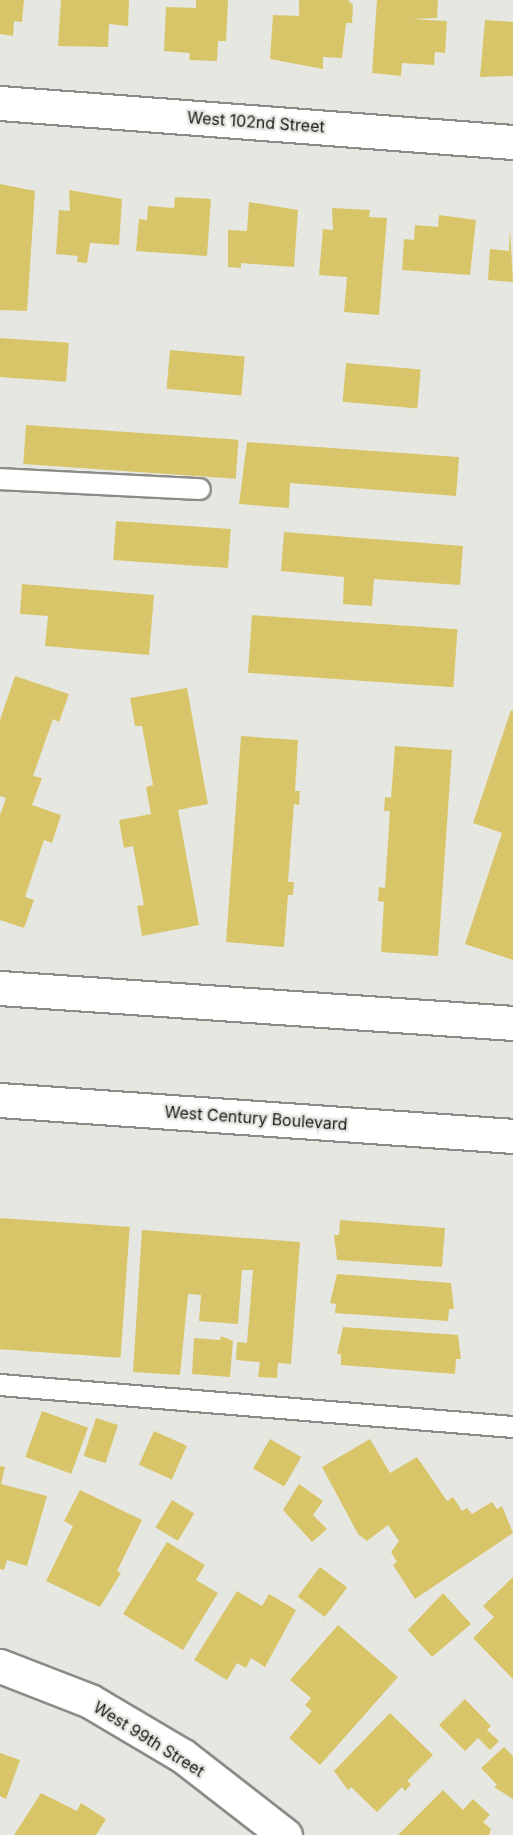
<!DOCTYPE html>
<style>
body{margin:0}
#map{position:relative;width:513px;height:1835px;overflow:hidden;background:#e6e7e1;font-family:Inter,sans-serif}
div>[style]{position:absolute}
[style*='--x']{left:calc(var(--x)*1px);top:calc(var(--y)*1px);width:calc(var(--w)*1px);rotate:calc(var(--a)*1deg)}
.building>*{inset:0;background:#d8c569;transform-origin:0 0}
.roads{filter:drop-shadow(2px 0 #8b8c87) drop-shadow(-2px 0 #8b8c87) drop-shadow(0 2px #8b8c87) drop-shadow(0 -2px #8b8c87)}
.lane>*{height:20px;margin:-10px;padding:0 10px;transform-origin:10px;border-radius:10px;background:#fff}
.street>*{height:33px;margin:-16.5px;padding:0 16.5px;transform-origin:16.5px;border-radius:16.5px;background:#fff}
.primary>*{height:33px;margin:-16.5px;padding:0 16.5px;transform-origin:16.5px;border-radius:16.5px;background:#fff}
span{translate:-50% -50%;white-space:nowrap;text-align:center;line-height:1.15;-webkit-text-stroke:4.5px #e6e7e1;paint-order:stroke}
.street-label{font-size:16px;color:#181917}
</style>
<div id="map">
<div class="building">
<div style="clip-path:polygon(0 0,24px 0,22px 22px,14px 21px,13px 36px,0 34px)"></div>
<div style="clip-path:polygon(61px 0,129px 0,128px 26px,109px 24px,108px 47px,58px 46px)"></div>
<div style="clip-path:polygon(196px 0,228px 0,226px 41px,218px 41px,217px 61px,189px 60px,190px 53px,164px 51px,166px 7px,196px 8px)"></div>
<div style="clip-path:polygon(299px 0,348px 0,353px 5px,352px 23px,346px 23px,342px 58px,323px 57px,323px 69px,270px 59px,273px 15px,299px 16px)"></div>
<div style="clip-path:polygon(377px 0,438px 0,437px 18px,412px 19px,447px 21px,445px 53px,435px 52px,434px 65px,402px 63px,401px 76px,372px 73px)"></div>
<div style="clip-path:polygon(485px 20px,513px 22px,513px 76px,480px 77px)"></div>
<div style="clip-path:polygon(0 184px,35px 191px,27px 311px,0 310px)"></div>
<div style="clip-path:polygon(69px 190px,122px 199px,119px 245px,90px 243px,87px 263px,77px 262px,78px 256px,56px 254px,59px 210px,70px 211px)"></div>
<div style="clip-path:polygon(175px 197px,211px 199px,207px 256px,136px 251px,139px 219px,147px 220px,148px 206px,174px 208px)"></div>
<div style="clip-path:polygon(249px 202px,298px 210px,294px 267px,241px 263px,241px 268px,228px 267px,228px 230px,247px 231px)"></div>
<div style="clip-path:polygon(332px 208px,370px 210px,369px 217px,387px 218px,379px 315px,344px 312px,347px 277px,319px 275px,323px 229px,333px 230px)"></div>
<div style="clip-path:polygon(439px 215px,476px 220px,470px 275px,402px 270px,404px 239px,414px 240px,415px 225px,438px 227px)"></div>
<div style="clip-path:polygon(510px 228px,513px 282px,488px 280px,490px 249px,509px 251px)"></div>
<div style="left:0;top:338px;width:69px;height:39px;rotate:4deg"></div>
<div style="left:170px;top:350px;width:75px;height:39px;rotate:5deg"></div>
<div style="left:346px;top:363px;width:75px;height:39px;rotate:5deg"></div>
<div style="left:26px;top:425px;width:213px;height:39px;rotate:4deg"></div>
<div style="clip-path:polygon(247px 442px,459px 457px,456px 496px,290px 483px,289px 508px,239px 504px)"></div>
<div style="left:116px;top:521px;width:115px;height:39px;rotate:4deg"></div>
<div style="clip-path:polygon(284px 532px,463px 546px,460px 585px,374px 579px,372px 606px,343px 604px,344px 577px,281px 571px)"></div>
<div style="clip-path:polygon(22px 584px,154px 595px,149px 655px,45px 646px,48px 616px,20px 614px)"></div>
<div style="left:252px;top:615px;width:206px;height:58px;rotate:4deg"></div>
<div style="clip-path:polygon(15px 676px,69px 694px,59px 722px,53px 719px,33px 776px,42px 778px,32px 805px,61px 815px,52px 843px,44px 840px,25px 897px,34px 900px,24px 928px,0 920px,0 815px,6px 798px,0 796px,0 720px)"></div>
<div style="clip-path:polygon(187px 688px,208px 804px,178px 810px,199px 925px,142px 936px,137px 906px,144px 905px,133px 846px,124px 848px,119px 820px,151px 814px,146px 787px,153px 785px,142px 726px,135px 726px,130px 698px)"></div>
<div style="clip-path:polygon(511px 710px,513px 711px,513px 960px,465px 944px,502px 833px,473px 823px)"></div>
<div style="clip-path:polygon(241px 736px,298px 740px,295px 791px,300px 791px,299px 805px,294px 804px,288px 882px,294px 882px,293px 895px,288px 895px,284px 947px,226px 942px)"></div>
<div style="clip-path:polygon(395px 746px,452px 750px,438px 956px,381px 952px,384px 902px,378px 901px,379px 887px,385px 888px,390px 811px,384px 811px,385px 797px,391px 798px)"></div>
<div style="left:0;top:1218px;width:130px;height:131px;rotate:4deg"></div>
<div style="clip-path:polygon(340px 1220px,445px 1228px,442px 1267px,337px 1260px,334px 1235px,339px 1235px)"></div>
<div style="clip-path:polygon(142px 1230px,300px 1242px,291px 1364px,278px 1363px,277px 1378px,258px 1377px,260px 1362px,236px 1360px,237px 1342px,247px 1343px,253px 1270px,242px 1270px,238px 1324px,199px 1321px,201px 1295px,188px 1294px,180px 1375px,133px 1372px)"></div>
<div style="clip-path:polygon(337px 1274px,451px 1283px,454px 1309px,449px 1309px,448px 1321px,335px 1313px,336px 1304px,330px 1303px)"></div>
<div style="clip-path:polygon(343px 1327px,458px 1335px,461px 1359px,456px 1359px,455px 1374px,341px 1365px,341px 1354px,337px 1354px)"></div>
<div style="clip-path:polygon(221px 1336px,233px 1341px,230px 1377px,192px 1374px,194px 1338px,220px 1340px)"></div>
<div style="left:42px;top:1411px;width:49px;height:49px;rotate:20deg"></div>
<div style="left:96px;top:1418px;width:23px;height:40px;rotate:18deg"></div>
<div style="left:154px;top:1431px;width:36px;height:37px;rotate:24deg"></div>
<div style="left:270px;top:1439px;width:36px;height:34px;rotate:30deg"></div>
<div style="clip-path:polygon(370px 1439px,390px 1473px,417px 1457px,447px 1501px,453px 1497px,462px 1511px,467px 1508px,472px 1514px,492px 1502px,497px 1509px,502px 1506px,513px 1533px,415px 1599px,393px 1565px,397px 1562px,391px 1552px,399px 1541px,388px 1525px,367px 1541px,358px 1534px,322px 1467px)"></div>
<div style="clip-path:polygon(0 1466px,5px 1467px,1px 1484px,47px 1496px,27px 1566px,7px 1560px,4px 1570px,0 1569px)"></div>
<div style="clip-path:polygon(299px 1484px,323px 1501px,313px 1515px,327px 1529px,312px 1542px,283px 1510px)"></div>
<div style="clip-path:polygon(80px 1490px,142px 1520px,117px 1571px,121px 1573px,100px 1607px,46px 1581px,73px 1526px,64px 1521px)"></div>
<div style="left:172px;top:1500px;width:26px;height:32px;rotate:31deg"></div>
<div style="clip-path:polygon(167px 1542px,205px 1565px,196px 1580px,218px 1593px,183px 1650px,123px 1614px)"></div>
<div style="left:320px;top:1567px;width:34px;height:37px;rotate:37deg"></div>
<div style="clip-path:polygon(513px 1577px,513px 1679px,473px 1638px,494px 1617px,483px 1606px)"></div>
<div style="clip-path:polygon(237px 1591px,262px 1606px,269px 1594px,296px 1610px,265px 1667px,251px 1658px,246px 1668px,237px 1663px,227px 1680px,194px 1660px)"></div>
<div style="clip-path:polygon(443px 1593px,471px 1624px,432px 1657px,408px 1630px)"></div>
<div style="clip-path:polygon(338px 1625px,398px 1677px,320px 1765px,289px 1738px,312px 1711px,305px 1705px,311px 1698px,290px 1680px)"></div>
<div style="clip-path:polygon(465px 1699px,491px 1726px,487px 1730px,499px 1741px,490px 1750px,478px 1738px,465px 1751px,439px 1725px)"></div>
<div style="clip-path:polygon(390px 1713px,433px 1755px,407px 1781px,411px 1784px,405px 1791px,402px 1787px,377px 1812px,351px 1787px,348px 1790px,334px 1771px)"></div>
<div style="clip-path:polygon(504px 1747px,513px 1756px,513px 1799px,494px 1787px,497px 1785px,481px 1768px)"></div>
<div style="clip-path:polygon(0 1753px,20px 1760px,6px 1799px,0 1796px)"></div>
<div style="clip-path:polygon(443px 1790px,463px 1810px,473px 1799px,490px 1815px,483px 1822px,491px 1829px,489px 1835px,398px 1835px)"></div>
<div style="clip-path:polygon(41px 1793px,77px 1811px,81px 1803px,106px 1819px,96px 1835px,14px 1835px)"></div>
</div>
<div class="roads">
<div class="lane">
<div style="--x:0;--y:479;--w:200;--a:2.9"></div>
<div style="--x:0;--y:1385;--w:515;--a:4.68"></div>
</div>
<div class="street">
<div style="--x:0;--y:103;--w:514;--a:4.35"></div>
<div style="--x:0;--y:988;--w:514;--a:3.9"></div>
<div style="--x:0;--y:1666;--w:97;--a:21.3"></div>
<div style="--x:90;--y:1701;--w:108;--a:30.6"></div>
<div style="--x:183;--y:1756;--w:129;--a:37.8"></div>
</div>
<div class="primary">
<div style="--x:0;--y:1100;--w:514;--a:4.01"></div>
</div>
</div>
<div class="street-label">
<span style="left:256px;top:122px;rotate:4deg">West 102nd Street</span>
<span style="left:256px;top:1118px;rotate:4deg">West Century Boulevard</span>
<span style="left:149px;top:1739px;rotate:32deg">West 99th Street</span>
</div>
</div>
